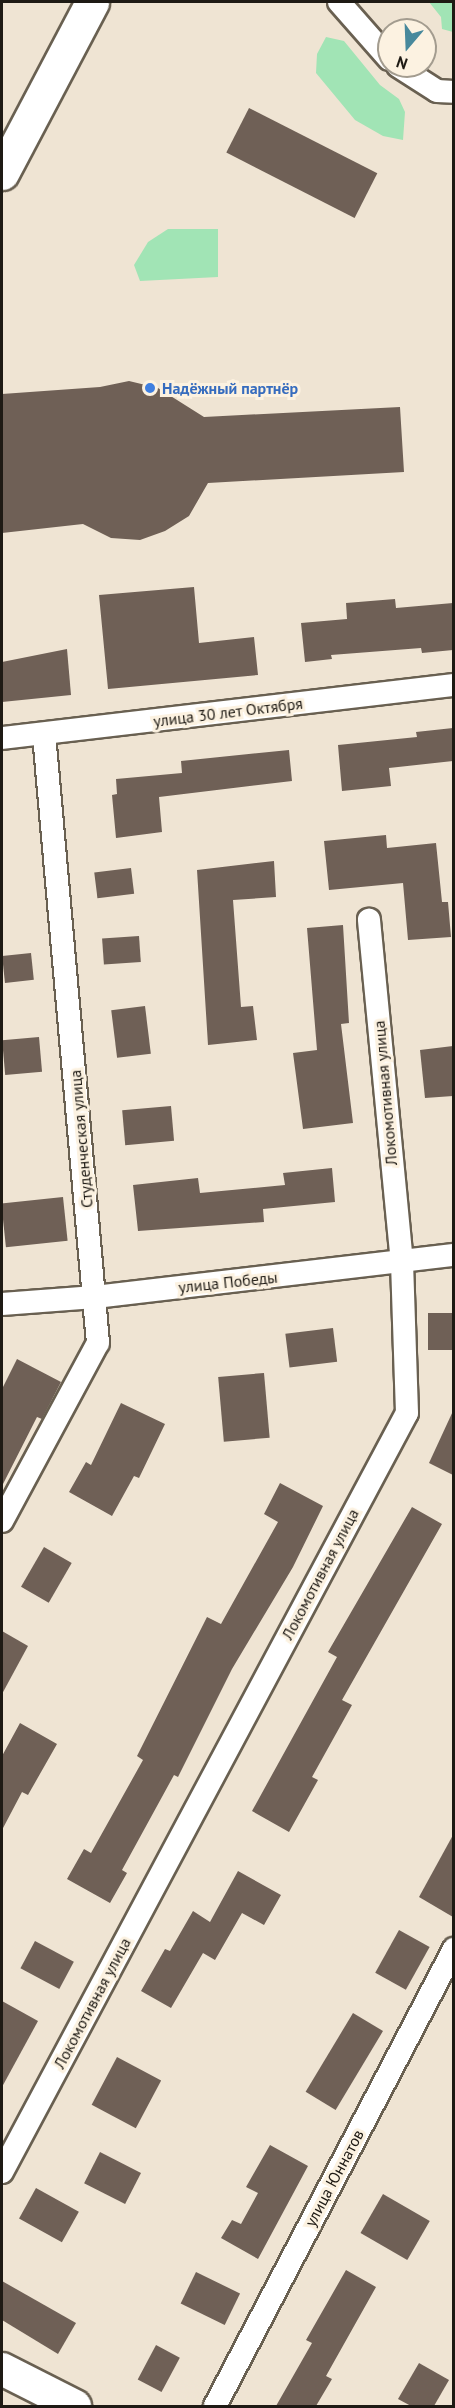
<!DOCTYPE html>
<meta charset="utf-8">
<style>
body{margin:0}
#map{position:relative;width:455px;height:2408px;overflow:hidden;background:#efe4d3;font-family:"PT Sans",sans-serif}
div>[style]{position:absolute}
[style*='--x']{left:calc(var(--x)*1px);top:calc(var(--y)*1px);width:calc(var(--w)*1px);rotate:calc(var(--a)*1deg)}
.green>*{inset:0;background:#a1e4b5}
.building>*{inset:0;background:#6f6056;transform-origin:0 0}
.roads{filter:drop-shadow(2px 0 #696051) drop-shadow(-2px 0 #696051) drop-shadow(0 2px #696051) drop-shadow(0 -2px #696051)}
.street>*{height:22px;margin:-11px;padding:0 11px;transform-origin:11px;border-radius:11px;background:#fff}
.secondary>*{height:32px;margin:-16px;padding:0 16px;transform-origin:16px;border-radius:16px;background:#fff}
.primary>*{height:33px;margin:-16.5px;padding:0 16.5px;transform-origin:16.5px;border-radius:16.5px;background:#fff}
.dots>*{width:16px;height:16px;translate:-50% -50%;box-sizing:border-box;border:3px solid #fcf2e1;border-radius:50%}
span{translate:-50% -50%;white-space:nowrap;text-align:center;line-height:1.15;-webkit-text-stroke:6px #fcf2e1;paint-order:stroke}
.shop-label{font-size:16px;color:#366cbe;font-weight:700}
.left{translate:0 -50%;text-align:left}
.street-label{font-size:16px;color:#1e1a14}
.frame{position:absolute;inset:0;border:3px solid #1e1a14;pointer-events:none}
.north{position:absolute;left:377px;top:18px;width:60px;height:60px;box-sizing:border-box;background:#fcf2e1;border:2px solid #a39c8f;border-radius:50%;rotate:199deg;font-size:16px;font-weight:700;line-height:24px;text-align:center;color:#1e1a14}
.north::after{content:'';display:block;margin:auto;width:21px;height:27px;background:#48899c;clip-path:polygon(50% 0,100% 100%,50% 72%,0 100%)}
</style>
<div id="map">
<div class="green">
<div style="clip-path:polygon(429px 2px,453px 2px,453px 32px,442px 29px,441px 17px)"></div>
<div style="clip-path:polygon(326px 37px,344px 41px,380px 85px,399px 99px,405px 112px,403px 140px,383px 136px,355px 120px,316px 73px,317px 54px)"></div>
<div style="clip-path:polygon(168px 229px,218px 229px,218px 277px,140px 281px,134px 265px,148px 242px)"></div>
</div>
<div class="building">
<div style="left:249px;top:108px;width:144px;height:50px;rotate:27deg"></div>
<div style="clip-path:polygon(129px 381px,158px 388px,204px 417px,400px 407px,404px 472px,208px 483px,189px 516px,165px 531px,140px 540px,111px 538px,83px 524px,2px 533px,2px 394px,100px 387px)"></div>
<div style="clip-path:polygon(194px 587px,199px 643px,254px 637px,258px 675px,108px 689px,99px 595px)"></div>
<div style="clip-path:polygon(395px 599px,396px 608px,453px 603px,453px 650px,422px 653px,421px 648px,331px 655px,332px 659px,305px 662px,301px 623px,347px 619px,346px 603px)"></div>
<div style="clip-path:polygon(67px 649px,71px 695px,2px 702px,2px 662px)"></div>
<div style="clip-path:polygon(453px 728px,453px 761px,389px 768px,391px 786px,342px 791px,338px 745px,417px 737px,416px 732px)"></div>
<div style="clip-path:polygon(289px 750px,292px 781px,159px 797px,162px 832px,116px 838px,112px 795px,117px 794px,116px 779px,182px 773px,181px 761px)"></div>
<div style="clip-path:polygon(386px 835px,387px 848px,436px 843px,442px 902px,448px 902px,451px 937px,408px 940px,403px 883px,329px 890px,324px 841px)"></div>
<div style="clip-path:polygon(274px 861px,276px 897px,233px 900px,241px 1007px,253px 1006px,257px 1040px,208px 1045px,197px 870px)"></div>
<div style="left:131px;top:868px;width:26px;height:37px;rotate:83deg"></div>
<div style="clip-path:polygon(343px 925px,349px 1023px,341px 1024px,353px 1123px,303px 1129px,293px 1053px,317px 1050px,307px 928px)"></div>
<div style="left:139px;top:936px;width:26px;height:37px;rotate:86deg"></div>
<div style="left:31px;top:953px;width:27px;height:29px;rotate:84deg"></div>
<div style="left:145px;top:1006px;width:48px;height:34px;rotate:83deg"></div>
<div style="left:39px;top:1037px;width:35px;height:37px;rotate:85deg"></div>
<div style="clip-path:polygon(453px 1046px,453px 1096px,425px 1098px,420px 1050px)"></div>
<div style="left:171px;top:1106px;width:35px;height:49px;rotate:85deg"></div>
<div style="clip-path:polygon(332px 1168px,335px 1202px,263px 1209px,264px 1222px,138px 1231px,133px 1185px,198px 1178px,200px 1193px,285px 1185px,283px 1173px)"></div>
<div style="left:63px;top:1197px;width:44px;height:62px;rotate:84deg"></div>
<div style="left:453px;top:1313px;width:37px;height:25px;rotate:90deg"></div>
<div style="left:333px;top:1328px;width:34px;height:48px;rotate:83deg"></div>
<div style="clip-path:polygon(17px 1359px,61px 1382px,42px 1419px,37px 1417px,2px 1486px,2px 1389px)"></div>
<div style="left:264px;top:1373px;width:65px;height:46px;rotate:85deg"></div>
<div style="clip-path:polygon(121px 1403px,165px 1424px,139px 1478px,134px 1476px,112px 1516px,69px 1492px,86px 1462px,91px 1465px)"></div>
<div style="clip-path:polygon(453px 1411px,453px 1475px,429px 1463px)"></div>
<div style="clip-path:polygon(280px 1483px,323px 1506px,293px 1567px,232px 1669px,178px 1777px,174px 1775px,122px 1870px,127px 1873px,110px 1903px,67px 1879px,84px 1849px,91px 1853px,143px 1760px,137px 1756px,207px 1617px,221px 1624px,278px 1522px,264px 1514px)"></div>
<div style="clip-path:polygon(412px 1507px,442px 1524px,342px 1700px,352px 1705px,312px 1777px,318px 1780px,289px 1832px,252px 1811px,337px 1657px,328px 1652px)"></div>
<div style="left:44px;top:1547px;width:32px;height:46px;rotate:30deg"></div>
<div style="clip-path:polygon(2px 1631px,28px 1646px,2px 1694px)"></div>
<div style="clip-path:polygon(20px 1723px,57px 1744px,28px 1795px,22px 1792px,2px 1830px,2px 1756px)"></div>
<div style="clip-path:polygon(453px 1835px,453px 1917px,419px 1897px)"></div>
<div style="clip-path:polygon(238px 1871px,281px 1895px,264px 1925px,242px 1913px,215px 1960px,203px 1953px,171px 2008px,141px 1991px,165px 1949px,170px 1951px,193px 1911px,210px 1922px)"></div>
<div style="left:399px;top:1930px;width:35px;height:49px;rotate:29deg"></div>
<div style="left:35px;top:1941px;width:44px;height:31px;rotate:28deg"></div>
<div style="clip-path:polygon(2px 2001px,38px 2021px,2px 2087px)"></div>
<div style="left:353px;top:2013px;width:35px;height:92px;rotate:31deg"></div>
<div style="left:117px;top:2057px;width:50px;height:54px;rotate:28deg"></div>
<div style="clip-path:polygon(270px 2145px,308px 2166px,258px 2259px,221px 2238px,232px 2220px,241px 2224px,258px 2193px,246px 2187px)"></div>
<div style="left:100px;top:2152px;width:46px;height:35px;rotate:27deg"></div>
<div style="left:36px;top:2188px;width:49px;height:35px;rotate:29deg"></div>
<div style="left:383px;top:2194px;width:54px;height:45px;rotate:30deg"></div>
<div style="clip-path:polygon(346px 2270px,376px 2287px,326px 2376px,332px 2379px,316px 2406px,276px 2406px,312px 2343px,306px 2340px)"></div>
<div style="left:196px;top:2272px;width:49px;height:35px;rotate:26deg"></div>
<div style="clip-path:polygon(2px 2281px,76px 2323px,58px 2354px,2px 2320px)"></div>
<div style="left:156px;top:2345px;width:27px;height:39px;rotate:28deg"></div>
<div style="clip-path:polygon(419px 2363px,449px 2380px,434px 2406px,411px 2406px,398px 2399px)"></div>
</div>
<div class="roads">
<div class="street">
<div style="--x:339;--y:2;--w:76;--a:48.7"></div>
<div style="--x:398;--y:66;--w:46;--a:32.7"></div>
<div style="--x:437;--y:91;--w:17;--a:3"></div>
<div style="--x:2;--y:738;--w:455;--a:-6.7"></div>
<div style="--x:2;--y:1304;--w:93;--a:-4.3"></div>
<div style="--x:95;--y:1297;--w:361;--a:-6.7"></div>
<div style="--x:2;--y:1521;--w:202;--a:-61.7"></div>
<div style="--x:98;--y:1343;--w:611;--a:-95.07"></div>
<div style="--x:2;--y:2172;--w:860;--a:-61.92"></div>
<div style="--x:407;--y:1413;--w:150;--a:-91.9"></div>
<div style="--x:402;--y:1263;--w:345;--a:-95.5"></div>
<div style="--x:215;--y:2406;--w:516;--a:-62.39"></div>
</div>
<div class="secondary">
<div style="--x:2;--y:2369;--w:82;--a:26.9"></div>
</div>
<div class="primary">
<div style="--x:2;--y:173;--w:193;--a:-62.2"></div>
</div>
</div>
<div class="dots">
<div style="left:150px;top:388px;background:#3f7fe0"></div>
</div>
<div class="shop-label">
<span class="left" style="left:162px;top:388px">Надёжный партнёр</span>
</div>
<div class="street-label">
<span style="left:228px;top:712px;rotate:-7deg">улица 30 лет Октября</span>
<span style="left:385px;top:1093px;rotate:-95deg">Локомотивная улица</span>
<span style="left:81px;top:1139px;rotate:-95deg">Студенческая улица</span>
<span style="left:228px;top:1282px;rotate:-6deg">улица Победы</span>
<span style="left:320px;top:1574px;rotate:-62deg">Локомотивная улица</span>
<span style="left:92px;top:2003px;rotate:-62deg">Локомотивная улица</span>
<span style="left:334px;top:2178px;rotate:-62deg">улица Юннатов</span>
</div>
<div class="frame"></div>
<div class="north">N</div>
</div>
